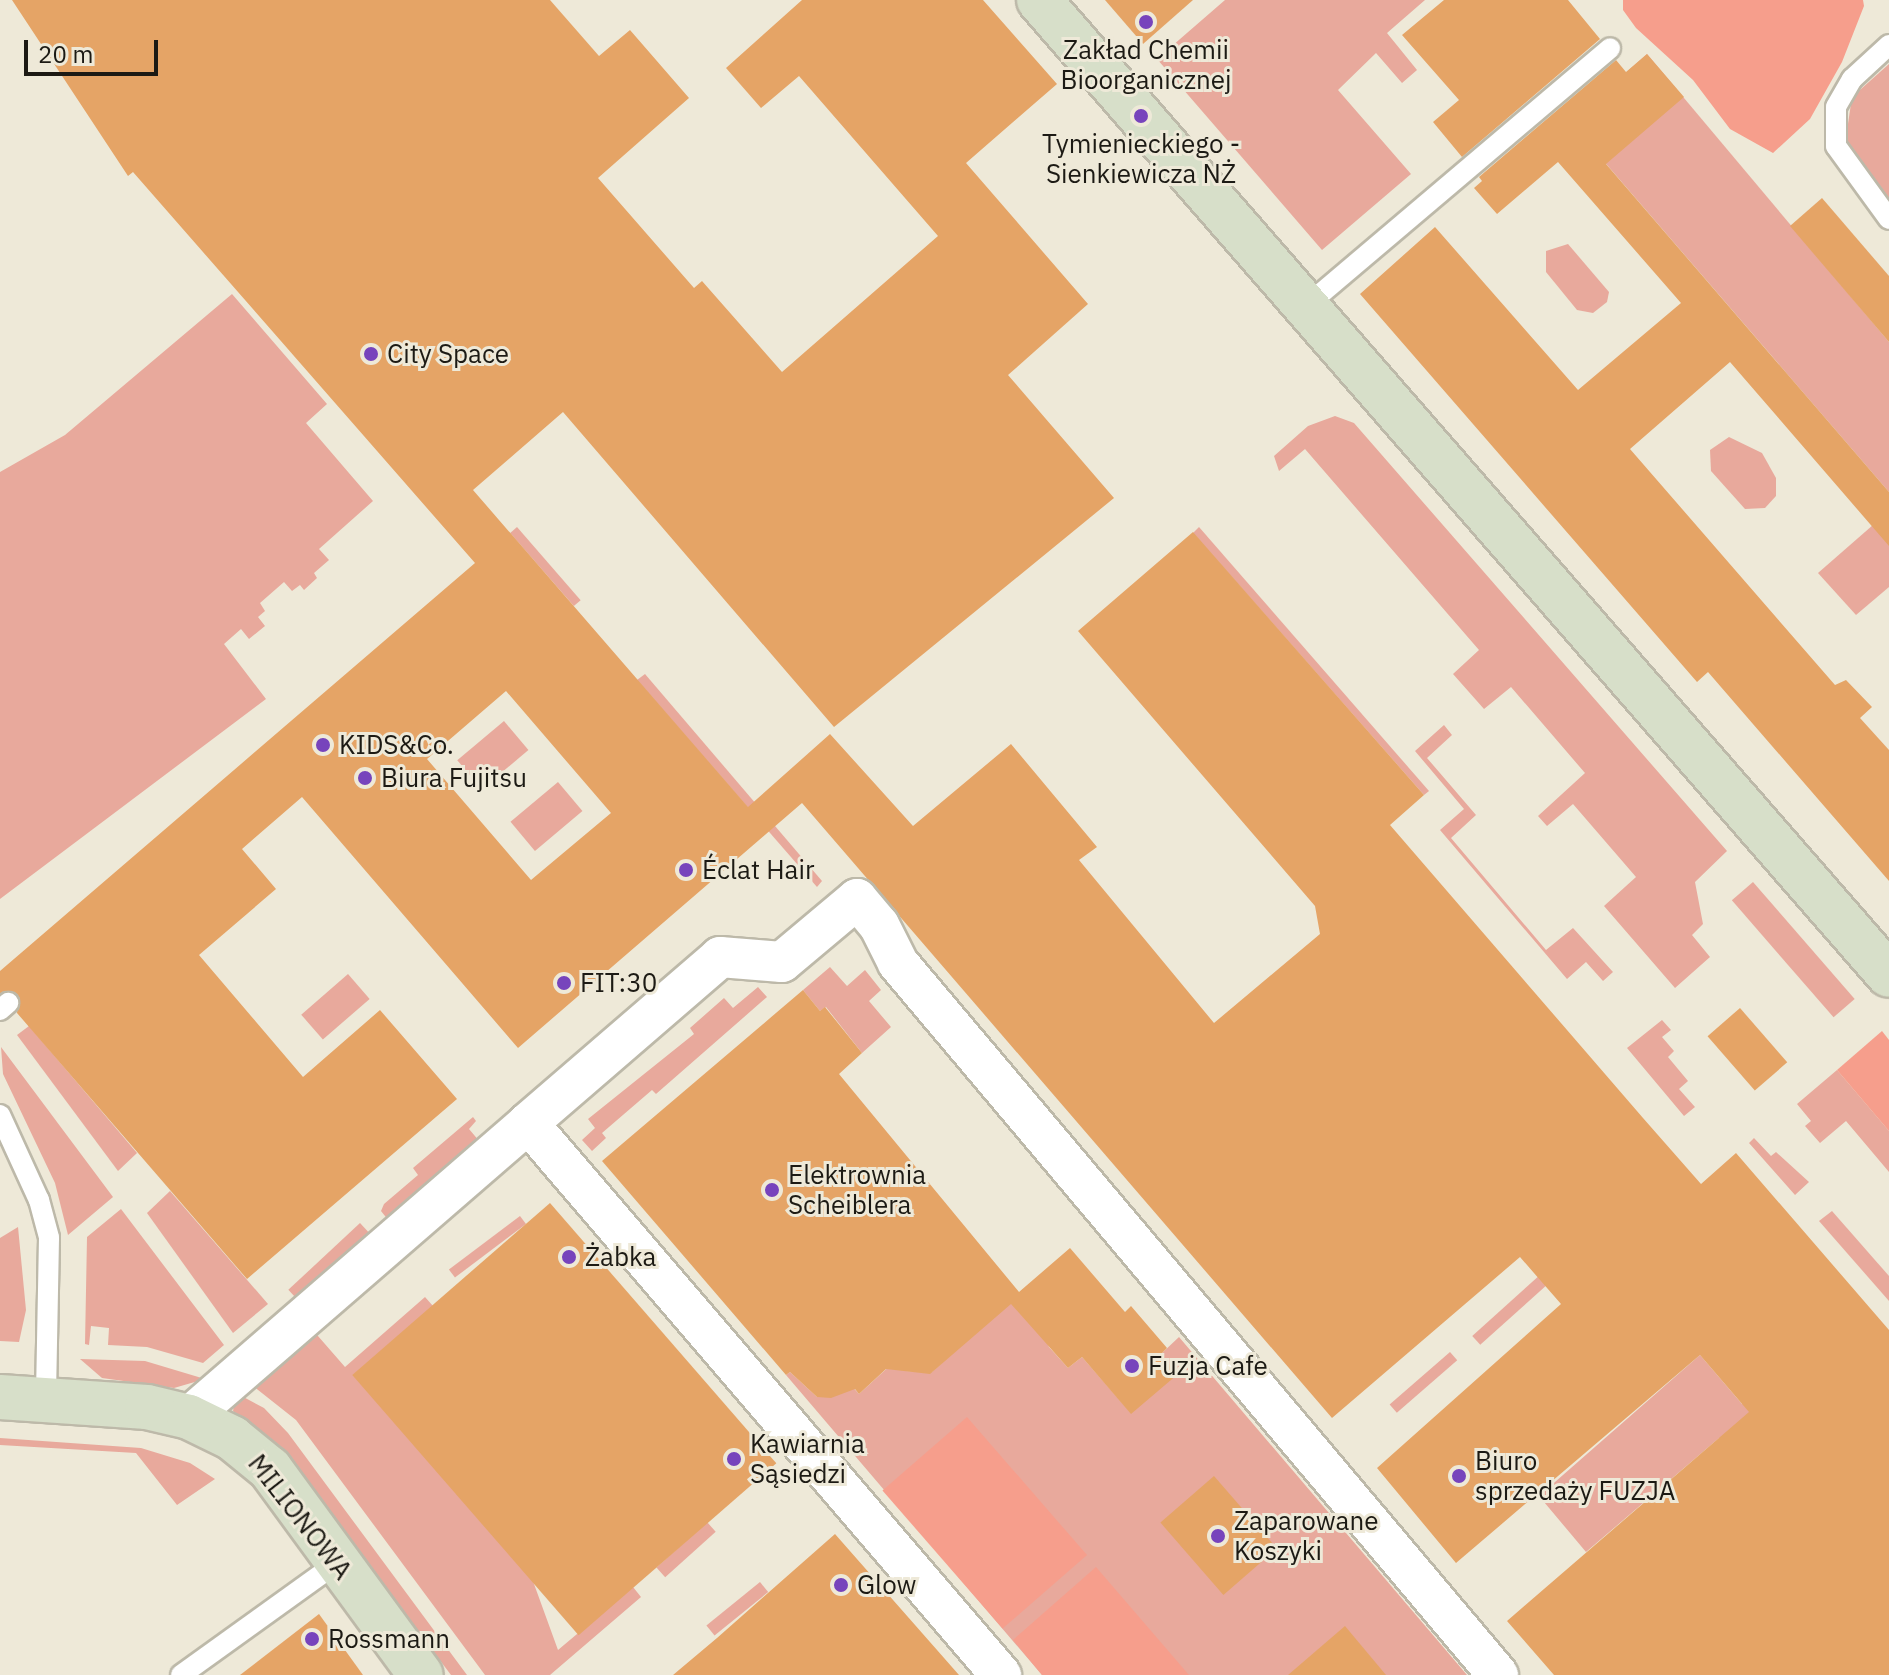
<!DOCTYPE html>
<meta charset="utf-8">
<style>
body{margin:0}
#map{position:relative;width:1889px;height:1675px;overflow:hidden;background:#eee9d8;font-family:"IBM Plex Sans",sans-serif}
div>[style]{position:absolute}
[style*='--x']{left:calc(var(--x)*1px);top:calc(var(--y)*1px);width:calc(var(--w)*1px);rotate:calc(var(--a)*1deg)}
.green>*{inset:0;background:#e8a99c;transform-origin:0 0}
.forest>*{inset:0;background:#f69e8c;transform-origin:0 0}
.building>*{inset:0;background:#e5a466;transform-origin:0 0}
.roads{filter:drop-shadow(2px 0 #bdb9a9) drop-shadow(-2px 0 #bdb9a9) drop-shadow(0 2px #bdb9a9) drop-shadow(0 -2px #bdb9a9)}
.lane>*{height:20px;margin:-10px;padding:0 10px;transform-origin:10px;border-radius:10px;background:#fff}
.street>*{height:40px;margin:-20px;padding:0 20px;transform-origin:20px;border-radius:20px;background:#fff}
.secondary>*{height:44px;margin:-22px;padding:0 22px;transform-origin:22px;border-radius:22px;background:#d7dfc9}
.dots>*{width:22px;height:22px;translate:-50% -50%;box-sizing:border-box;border:4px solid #eee9d8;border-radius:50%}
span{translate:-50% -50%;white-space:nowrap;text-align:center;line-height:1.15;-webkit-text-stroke:6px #eee9d8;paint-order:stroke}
.poi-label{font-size:26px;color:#1c1a14}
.left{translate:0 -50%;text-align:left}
.street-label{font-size:26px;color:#1c1a14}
.scale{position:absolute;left:24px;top:40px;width:134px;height:36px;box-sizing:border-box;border:4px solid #1c1a14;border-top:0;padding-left:10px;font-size:24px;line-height:28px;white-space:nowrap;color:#1c1a14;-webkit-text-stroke:6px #eee9d8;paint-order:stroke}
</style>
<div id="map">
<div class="green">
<div style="clip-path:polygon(1225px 0,1425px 0,1387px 33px,1417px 70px,1402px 83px,1376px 53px,1338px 90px,1411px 174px,1322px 250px,1157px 59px)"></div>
<div style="clip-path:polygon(1647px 54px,1889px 342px,1889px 492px,1570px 122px)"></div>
<div style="clip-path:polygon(1889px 64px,1889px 199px,1845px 144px,1852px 97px)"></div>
<div style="clip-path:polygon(1568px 244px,1609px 292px,1607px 302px,1593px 313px,1577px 310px,1546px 272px,1546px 251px)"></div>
<div style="clip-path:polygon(232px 294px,327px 404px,306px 423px,373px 501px,319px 549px,329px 560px,314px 573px,317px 578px,304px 590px,300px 585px,292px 591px,284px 582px,260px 603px,265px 611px,258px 617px,265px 626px,249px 639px,241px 629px,224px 644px,266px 699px,0 899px,0 472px,65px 435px)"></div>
<div style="clip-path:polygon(1335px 416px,1354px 423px,1727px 851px,1695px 882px,1703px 924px,1692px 935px,1710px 957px,1675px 988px,1604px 906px,1636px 877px,1573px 804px,1547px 826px,1538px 816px,1585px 773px,1511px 687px,1484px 709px,1453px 674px,1479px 650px,1305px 449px,1279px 471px,1274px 456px,1308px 426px)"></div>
<div style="clip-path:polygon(1729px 437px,1762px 453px,1776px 478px,1776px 496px,1765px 508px,1745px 509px,1711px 471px,1710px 450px)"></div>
<div style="clip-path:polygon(1889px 511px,1889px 587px,1856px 615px,1818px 573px)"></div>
<div style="left:517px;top:527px;width:97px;height:9px;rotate:49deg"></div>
<div style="clip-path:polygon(1199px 527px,1429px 791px,1424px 795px,1193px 533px)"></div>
<div style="clip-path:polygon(645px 674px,822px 881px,817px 887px,637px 680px)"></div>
<div style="left:504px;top:721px;width:38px;height:61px;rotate:50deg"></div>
<div style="clip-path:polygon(1444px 725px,1452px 735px,1427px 758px,1476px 815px,1451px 838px,1546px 950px,1573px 928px,1613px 972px,1603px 981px,1586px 962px,1567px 979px,1440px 830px,1464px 809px,1415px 751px)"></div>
<div style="left:558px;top:782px;width:38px;height:62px;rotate:50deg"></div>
<div style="left:1753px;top:882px;width:155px;height:28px;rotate:49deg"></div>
<div style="clip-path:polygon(830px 967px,847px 986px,865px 970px,881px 990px,869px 1001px,891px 1027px,862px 1053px,826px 1007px,820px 1011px,803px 990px)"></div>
<div style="left:348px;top:974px;width:33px;height:62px;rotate:49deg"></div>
<div style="clip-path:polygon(758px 987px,767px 997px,656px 1094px,652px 1090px,602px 1133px,606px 1138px,592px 1151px,582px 1140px,595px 1128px,588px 1119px,694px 1034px,690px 1028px,724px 998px,733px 1008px)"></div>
<div style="clip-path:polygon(1662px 1020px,1671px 1030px,1662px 1037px,1674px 1051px,1668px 1057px,1688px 1081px,1679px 1089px,1695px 1107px,1684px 1116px,1627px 1048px)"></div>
<div style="clip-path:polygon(29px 1026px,137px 1153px,118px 1171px,17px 1035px)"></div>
<div style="clip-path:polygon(1px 1047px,113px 1197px,68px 1235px,55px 1183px,3px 1074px)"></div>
<div style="clip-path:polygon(1837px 1070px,1889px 1131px,1889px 1172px,1846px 1121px,1820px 1143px,1805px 1126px,1811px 1121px,1797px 1104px)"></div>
<div style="clip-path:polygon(473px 1117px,476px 1121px,469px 1129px,480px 1142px,389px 1221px,381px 1211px,384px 1204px,418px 1175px,413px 1168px)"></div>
<div style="clip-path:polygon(1754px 1138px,1771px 1156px,1776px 1152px,1809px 1182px,1795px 1195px,1749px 1143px)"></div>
<div style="clip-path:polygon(170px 1191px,268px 1304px,233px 1333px,147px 1213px)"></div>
<div style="clip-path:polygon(121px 1209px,224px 1345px,203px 1363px,147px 1347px,108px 1345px,109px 1328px,91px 1326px,89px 1345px,85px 1344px,87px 1237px)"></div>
<div style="clip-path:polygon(1832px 1211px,1889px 1276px,1889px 1301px,1819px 1221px)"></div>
<div style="left:520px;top:1216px;width:10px;height:89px;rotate:53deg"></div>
<div style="left:360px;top:1223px;width:18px;height:98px;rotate:47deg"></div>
<div style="clip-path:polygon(18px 1227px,26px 1310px,19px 1342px,0 1341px,0 1238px)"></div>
<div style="left:1551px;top:1265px;width:12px;height:106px;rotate:48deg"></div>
<div style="clip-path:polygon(1023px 1289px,1049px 1347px,1068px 1368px,1082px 1357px,1131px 1413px,1161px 1354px,1179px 1337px,1467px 1675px,1042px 1675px,786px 1375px,790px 1372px,817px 1397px,851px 1385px,859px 1394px,894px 1362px,905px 1371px,932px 1372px)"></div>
<div style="clip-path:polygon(425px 1297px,433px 1306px,558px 1650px,633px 1587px,641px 1597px,550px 1675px,485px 1675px,296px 1420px,248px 1382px,311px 1328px,345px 1367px)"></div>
<div style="left:1450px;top:1352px;width:11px;height:80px;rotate:49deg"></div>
<div style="clip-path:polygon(1700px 1355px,1742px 1404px,1750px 1399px,1889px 1636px,1719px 1438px,1586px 1552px,1539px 1496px)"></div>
<div style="clip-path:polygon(80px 1359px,145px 1361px,205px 1379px,174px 1388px,102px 1378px)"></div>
<div style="clip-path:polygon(236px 1393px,264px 1408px,288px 1433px,467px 1675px,451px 1675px,280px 1448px,233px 1411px)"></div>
<div style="clip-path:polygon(0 1438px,141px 1448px,190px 1463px,215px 1479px,177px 1505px,136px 1453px,0 1445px)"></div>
<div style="left:707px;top:1522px;width:13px;height:68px;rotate:48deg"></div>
<div style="left:760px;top:1582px;width:13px;height:69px;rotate:51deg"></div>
</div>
<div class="forest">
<div style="clip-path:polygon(1623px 0,1863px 0,1864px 6px,1842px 62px,1810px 119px,1773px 153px,1730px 129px,1693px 80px,1636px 28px,1623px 10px)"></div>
<div style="clip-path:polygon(1882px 1031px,1889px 1040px,1889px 1131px,1837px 1070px)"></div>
<div style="left:967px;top:1417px;width:183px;height:112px;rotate:49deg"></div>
<div style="clip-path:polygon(1096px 1567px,1189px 1675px,1042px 1675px,1013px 1640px)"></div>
</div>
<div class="building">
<div style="clip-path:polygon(evenodd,12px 0,550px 0,599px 56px,630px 30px,689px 98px,598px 178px,694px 288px,702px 281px,782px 372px,938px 236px,799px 76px,761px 108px,726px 68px,802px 0,983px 0,1057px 84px,966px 163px,1088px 304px,1008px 375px,1114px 498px,834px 727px,563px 412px,473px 490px,748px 807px,830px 734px,913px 826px,1011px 744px,1097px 847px,1079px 860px,1214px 1023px,1320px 934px,1315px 906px,1078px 631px,1193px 532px,1424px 795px,1390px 825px,1643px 1118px,1701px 1184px,1736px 1153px,1889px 1330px,1889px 1675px,1554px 1675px,1507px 1621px,1749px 1412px,1700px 1355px,1456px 1563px,1377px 1468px,1561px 1304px,1520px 1257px,1332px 1418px,802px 803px,518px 1048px,302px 797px,242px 849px,276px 889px,199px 955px,303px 1077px,380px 1010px,457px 1099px,247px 1279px,17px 1013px,18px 995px,0 993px,0 971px,475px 563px,133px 172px,128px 176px,12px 0,506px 691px,611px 813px,531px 880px,427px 759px,506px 691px)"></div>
<div style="clip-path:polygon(1105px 0,1193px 0,1143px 44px)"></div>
<div style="clip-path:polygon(1444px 0,1568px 0,1600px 39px,1462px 157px,1433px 122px,1459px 100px,1402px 35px)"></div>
<div style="clip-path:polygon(1647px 54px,1684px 97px,1606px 164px,1889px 492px,1889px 546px,1730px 362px,1630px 449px,1835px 685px,1846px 680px,1872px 707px,1860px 718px,1889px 750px,1889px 881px,1708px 672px,1697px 682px,1360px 294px,1435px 227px,1578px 390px,1681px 303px,1558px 162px,1497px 214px,1474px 188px,1482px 181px,1479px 177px,1616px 60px,1626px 72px)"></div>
<div style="clip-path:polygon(1822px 198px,1889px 276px,1889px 342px,1790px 226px)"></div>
<div style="clip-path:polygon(803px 990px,820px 1011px,825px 1007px,862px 1053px,839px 1074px,1019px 1292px,1070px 1248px,1125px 1312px,1131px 1306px,1167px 1348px,1161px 1354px,1178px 1374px,1131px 1414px,1082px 1357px,1068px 1368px,1011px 1304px,930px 1374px,886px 1369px,859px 1394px,855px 1389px,831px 1398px,817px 1397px,790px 1372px,786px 1375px,602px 1161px)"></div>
<div style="left:1740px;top:1008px;width:72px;height:43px;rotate:49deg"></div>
<div style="left:550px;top:1203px;width:345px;height:262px;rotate:49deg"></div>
<div style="left:1214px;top:1476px;width:96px;height:71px;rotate:49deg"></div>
<div style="clip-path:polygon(835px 1534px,959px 1675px,673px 1675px,717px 1638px)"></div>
<div style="clip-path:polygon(319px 1614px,363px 1675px,240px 1675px)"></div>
<div style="clip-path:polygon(1345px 1626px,1386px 1675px,1288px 1675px)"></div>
</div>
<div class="roads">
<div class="lane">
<div style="--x:1889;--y:45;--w:50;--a:137.4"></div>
<div style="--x:1852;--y:79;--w:32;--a:120"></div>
<div style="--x:1836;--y:107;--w:39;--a:90"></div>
<div style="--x:1836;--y:146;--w:90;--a:54"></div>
<div style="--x:1305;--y:307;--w:400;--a:-40.3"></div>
<div style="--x:0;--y:1010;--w:11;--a:-41"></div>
<div style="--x:0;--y:1115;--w:94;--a:65.4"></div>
<div style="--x:39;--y:1200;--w:39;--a:75"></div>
<div style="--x:49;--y:1238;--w:162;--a:91.1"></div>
<div style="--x:181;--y:1675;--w:192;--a:-35.7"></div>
</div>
<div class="street">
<div style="--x:528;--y:1123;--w:254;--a:-40.8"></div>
<div style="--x:720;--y:957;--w:62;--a:4.6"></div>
<div style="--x:782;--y:962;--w:98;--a:-40"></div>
<div style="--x:857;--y:899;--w:34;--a:50"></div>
<div style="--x:879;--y:925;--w:42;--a:63.4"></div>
<div style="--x:898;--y:963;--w:931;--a:49.88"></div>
<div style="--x:189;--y:1417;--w:449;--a:-40.9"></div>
<div style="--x:528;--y:1123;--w:727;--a:49.41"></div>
</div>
<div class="secondary">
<div style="--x:1039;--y:0;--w:1293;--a:48.92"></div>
<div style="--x:0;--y:1397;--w:147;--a:3.9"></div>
<div style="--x:147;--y:1407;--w:43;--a:13.4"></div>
<div style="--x:189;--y:1417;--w:48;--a:26"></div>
<div style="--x:232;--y:1438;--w:49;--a:39.2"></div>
<div style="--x:270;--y:1469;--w:255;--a:53.8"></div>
</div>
</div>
<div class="dots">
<div style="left:1146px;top:22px;background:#7744bc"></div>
<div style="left:1141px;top:116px;background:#7744bc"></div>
<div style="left:371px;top:354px;background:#7744bc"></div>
<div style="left:323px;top:745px;background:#7744bc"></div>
<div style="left:365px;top:778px;background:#7744bc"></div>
<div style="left:686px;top:870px;background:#7744bc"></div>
<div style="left:564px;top:983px;background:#7744bc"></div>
<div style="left:772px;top:1190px;background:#7744bc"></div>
<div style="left:569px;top:1257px;background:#7744bc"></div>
<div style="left:1132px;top:1366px;background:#7744bc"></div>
<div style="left:734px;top:1459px;background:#7744bc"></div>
<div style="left:1459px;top:1476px;background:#7744bc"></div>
<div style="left:1218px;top:1536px;background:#7744bc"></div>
<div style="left:841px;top:1585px;background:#7744bc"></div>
<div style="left:312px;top:1639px;background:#7744bc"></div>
</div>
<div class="poi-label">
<span style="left:1146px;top:65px">Zakład Chemii<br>Bioorganicznej</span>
<span style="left:1141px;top:159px">Tymienieckiego -<br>Sienkiewicza NŻ</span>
<span class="left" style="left:387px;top:354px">City Space</span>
<span class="left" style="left:339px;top:745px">KIDS&amp;Co.</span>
<span class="left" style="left:381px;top:778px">Biura Fujitsu</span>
<span class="left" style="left:702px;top:870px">Éclat Hair</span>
<span class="left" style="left:580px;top:983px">FIT:30</span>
<span class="left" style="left:788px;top:1190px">Elektrownia<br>Scheiblera</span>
<span class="left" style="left:585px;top:1257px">Żabka</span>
<span class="left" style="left:1148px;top:1366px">Fuzja Cafe</span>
<span class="left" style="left:750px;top:1459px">Kawiarnia<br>Sąsiedzi</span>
<span class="left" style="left:1475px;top:1476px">Biuro<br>sprzedaży FUZJA</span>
<span class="left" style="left:1234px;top:1536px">Zaparowane<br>Koszyki</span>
<span class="left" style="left:857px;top:1585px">Glow</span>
<span class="left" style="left:328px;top:1639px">Rossmann</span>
</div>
<div class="street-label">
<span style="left:300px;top:1517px;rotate:52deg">MILIONOWA</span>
</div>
<div class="scale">20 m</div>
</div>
